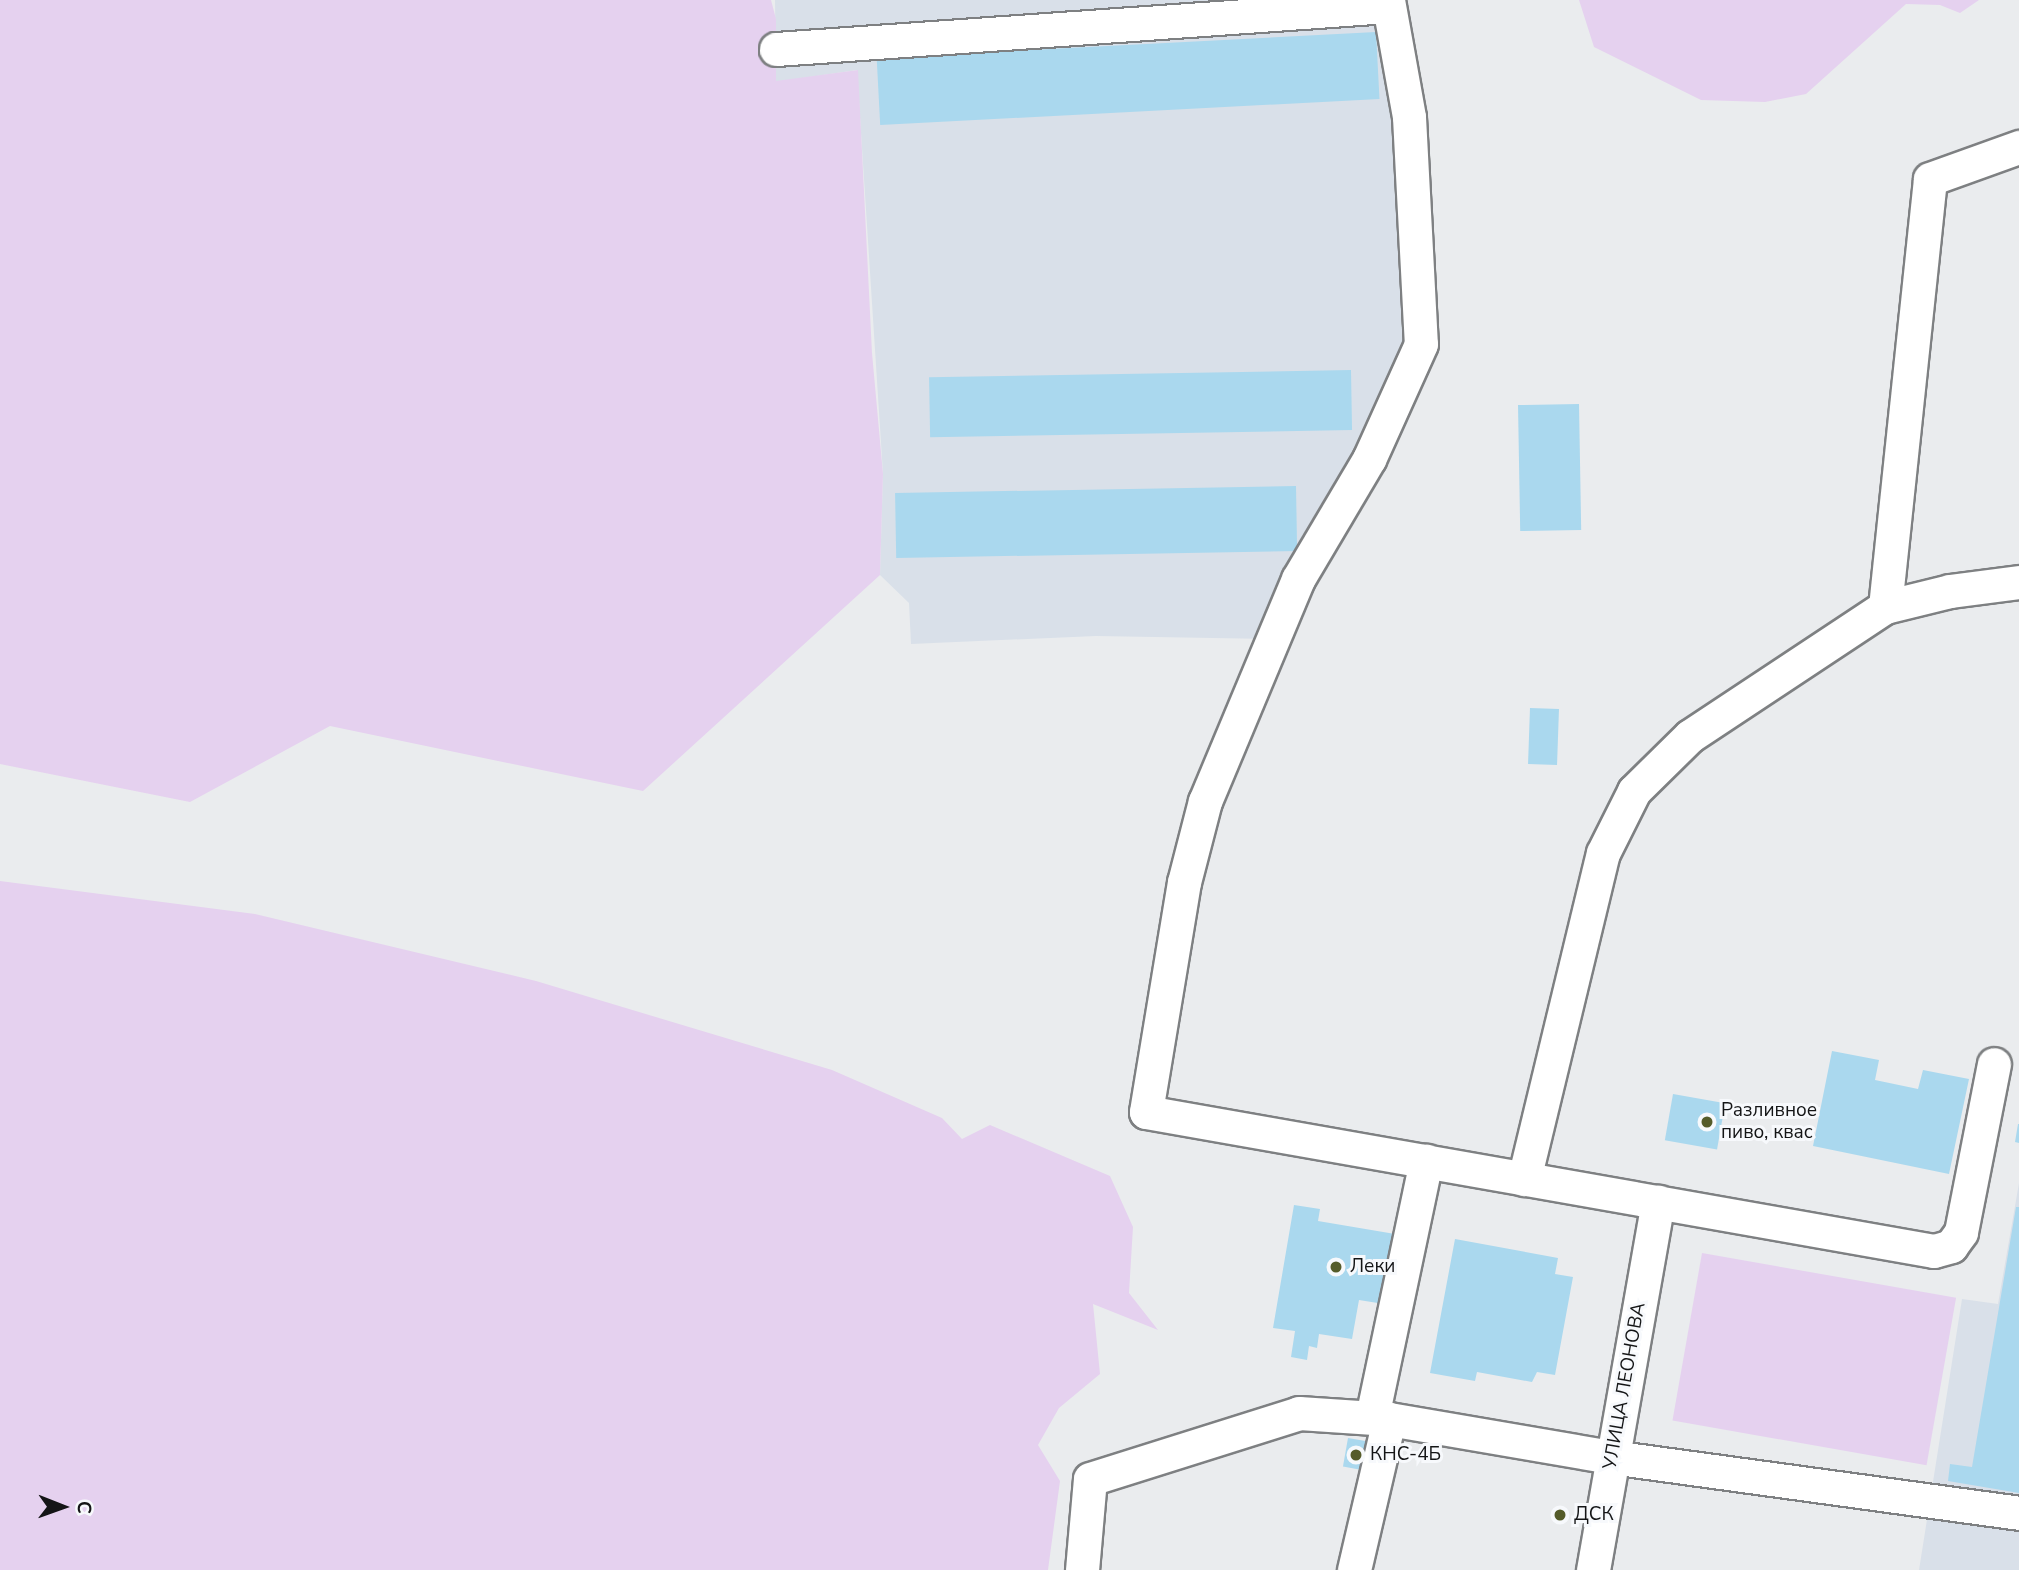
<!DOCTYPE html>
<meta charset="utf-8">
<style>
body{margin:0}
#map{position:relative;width:2019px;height:1570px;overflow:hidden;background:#eaecee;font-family:"Nunito Sans",sans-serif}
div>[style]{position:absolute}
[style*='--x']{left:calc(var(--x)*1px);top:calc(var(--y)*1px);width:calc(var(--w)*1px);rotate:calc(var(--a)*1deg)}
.built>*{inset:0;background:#d9e0e9}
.green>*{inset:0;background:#e5d1ef;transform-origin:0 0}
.building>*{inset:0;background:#aad8ee;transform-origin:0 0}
.roads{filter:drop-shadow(2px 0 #7e8082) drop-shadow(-2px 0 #7e8082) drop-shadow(0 2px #7e8082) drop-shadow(0 -2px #7e8082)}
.minor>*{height:33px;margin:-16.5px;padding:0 16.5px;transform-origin:16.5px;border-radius:16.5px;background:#fff}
.dots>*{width:19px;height:19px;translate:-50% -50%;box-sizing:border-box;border:4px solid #f7f9fc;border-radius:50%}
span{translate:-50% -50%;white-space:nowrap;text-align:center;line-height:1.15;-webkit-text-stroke:6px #f7f9fc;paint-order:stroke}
.poi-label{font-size:19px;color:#141516}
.left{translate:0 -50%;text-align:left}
.street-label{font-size:19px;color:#141516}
.north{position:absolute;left:28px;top:1472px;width:70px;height:70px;-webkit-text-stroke:5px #f7f9fc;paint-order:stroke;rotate:91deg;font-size:19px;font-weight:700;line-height:28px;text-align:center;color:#141516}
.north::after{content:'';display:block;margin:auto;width:24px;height:32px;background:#141516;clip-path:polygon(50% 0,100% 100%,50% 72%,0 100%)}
</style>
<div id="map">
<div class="built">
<div style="clip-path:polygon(775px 0,1402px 0,1421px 344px,1271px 639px,1096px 636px,911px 644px,909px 603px,880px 575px,883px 474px,857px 70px,776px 82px)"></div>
<div style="clip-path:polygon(2019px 1183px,2019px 1570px,1919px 1570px,1962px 1299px,1998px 1304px)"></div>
</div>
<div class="green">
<div style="clip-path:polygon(0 0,771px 0,776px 19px,776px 81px,858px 70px,872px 353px,883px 474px,880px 575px,643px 791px,330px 726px,190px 802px,0 764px)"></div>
<div style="clip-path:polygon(1579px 0,1979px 0,1960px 13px,1940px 5px,1906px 4px,1806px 94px,1765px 102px,1701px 100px,1594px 47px)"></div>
<div style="clip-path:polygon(0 881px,255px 914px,536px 981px,832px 1070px,942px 1118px,962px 1139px,990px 1125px,1110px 1176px,1133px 1227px,1129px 1293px,1158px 1330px,1093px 1304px,1100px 1374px,1059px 1408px,1038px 1445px,1060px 1481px,1048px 1570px,0 1570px)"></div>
<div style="left:1702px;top:1253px;width:258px;height:170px;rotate:10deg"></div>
</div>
<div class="building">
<div style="left:1376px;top:32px;width:67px;height:500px;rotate:87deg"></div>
<div style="left:1351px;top:370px;width:60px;height:422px;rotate:89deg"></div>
<div style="left:1579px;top:404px;width:126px;height:61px;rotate:89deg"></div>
<div style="left:1296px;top:486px;width:65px;height:401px;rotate:89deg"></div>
<div style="left:1530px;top:708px;width:29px;height:56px;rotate:2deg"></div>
<div style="clip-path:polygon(1832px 1051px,1879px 1060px,1875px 1080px,1918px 1089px,1923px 1070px,1969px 1079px,1949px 1174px,1813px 1146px)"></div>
<div style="left:1673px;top:1094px;width:53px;height:47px;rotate:10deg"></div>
<div style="clip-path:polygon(2018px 1124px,2019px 1124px,2019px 1143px,2015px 1142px)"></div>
<div style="clip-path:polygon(1294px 1205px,1320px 1209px,1318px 1221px,1395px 1234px,1384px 1304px,1359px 1300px,1352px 1339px,1319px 1334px,1317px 1348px,1309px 1346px,1307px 1360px,1291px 1357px,1295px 1331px,1273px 1328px)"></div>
<div style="clip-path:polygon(2016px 1207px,2019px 1207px,2019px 1493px,1948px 1481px,1950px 1464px,1972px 1467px)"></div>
<div style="clip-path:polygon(1455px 1239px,1558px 1258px,1555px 1274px,1573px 1277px,1555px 1375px,1537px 1372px,1532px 1382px,1477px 1372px,1475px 1381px,1430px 1373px)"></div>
<div style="left:1348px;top:1438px;width:22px;height:29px;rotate:10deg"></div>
</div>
<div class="roads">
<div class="minor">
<div style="--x:1388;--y:0;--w:119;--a:79.8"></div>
<div style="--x:1409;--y:117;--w:227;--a:87"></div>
<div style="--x:1421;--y:344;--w:126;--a:114.3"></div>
<div style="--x:1369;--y:459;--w:139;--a:120.6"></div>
<div style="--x:1298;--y:579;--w:241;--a:112.7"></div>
<div style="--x:1205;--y:801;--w:84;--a:104.5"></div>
<div style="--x:1184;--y:882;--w:233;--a:99.4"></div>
<div style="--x:1146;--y:1112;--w:800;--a:10"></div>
<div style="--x:1934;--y:1251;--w:18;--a:-16"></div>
<div style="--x:1951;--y:1246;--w:17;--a:-54"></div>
<div style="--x:1961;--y:1232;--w:171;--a:-78.9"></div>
<div style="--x:776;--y:49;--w:614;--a:-4.02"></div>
<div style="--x:1885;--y:607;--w:430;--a:-84"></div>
<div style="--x:1930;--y:179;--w:95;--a:-19.8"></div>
<div style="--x:1524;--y:1179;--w:335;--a:-76.4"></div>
<div style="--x:1603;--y:853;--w:69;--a:-63.4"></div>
<div style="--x:1634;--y:791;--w:78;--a:-44.5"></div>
<div style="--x:1690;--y:736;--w:234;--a:-33.5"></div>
<div style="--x:1885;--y:607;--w:67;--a:-13.8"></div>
<div style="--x:1950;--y:591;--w:70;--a:-7.4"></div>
<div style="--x:1372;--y:1417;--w:262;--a:-78.1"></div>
<div style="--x:1082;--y:1570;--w:91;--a:-85"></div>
<div style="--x:1090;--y:1479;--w:219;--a:-17.5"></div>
<div style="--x:1299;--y:1413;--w:90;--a:3.8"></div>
<div style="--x:1389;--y:1419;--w:225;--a:9.7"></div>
<div style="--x:1611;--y:1457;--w:412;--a:7.8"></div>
<div style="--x:1354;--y:1570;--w:155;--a:-76.9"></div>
<div style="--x:1593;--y:1570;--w:374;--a:-80"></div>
</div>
</div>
<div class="dots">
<div style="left:1707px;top:1122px;background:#555c2a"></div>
<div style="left:1336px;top:1267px;background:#555c2a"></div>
<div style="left:1356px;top:1455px;background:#555c2a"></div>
<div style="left:1560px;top:1515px;background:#555c2a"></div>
</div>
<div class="poi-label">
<span class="left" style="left:1721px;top:1122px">Разливное<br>пиво, квас</span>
<span class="left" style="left:1350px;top:1267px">Леки</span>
<span class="left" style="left:1370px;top:1455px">КНС-4Б</span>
<span class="left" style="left:1574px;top:1515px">ДСК</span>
</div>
<div class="street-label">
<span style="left:1625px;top:1386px;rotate:-80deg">УЛИЦА ЛЕОНОВА</span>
</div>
<div class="north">С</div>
</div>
